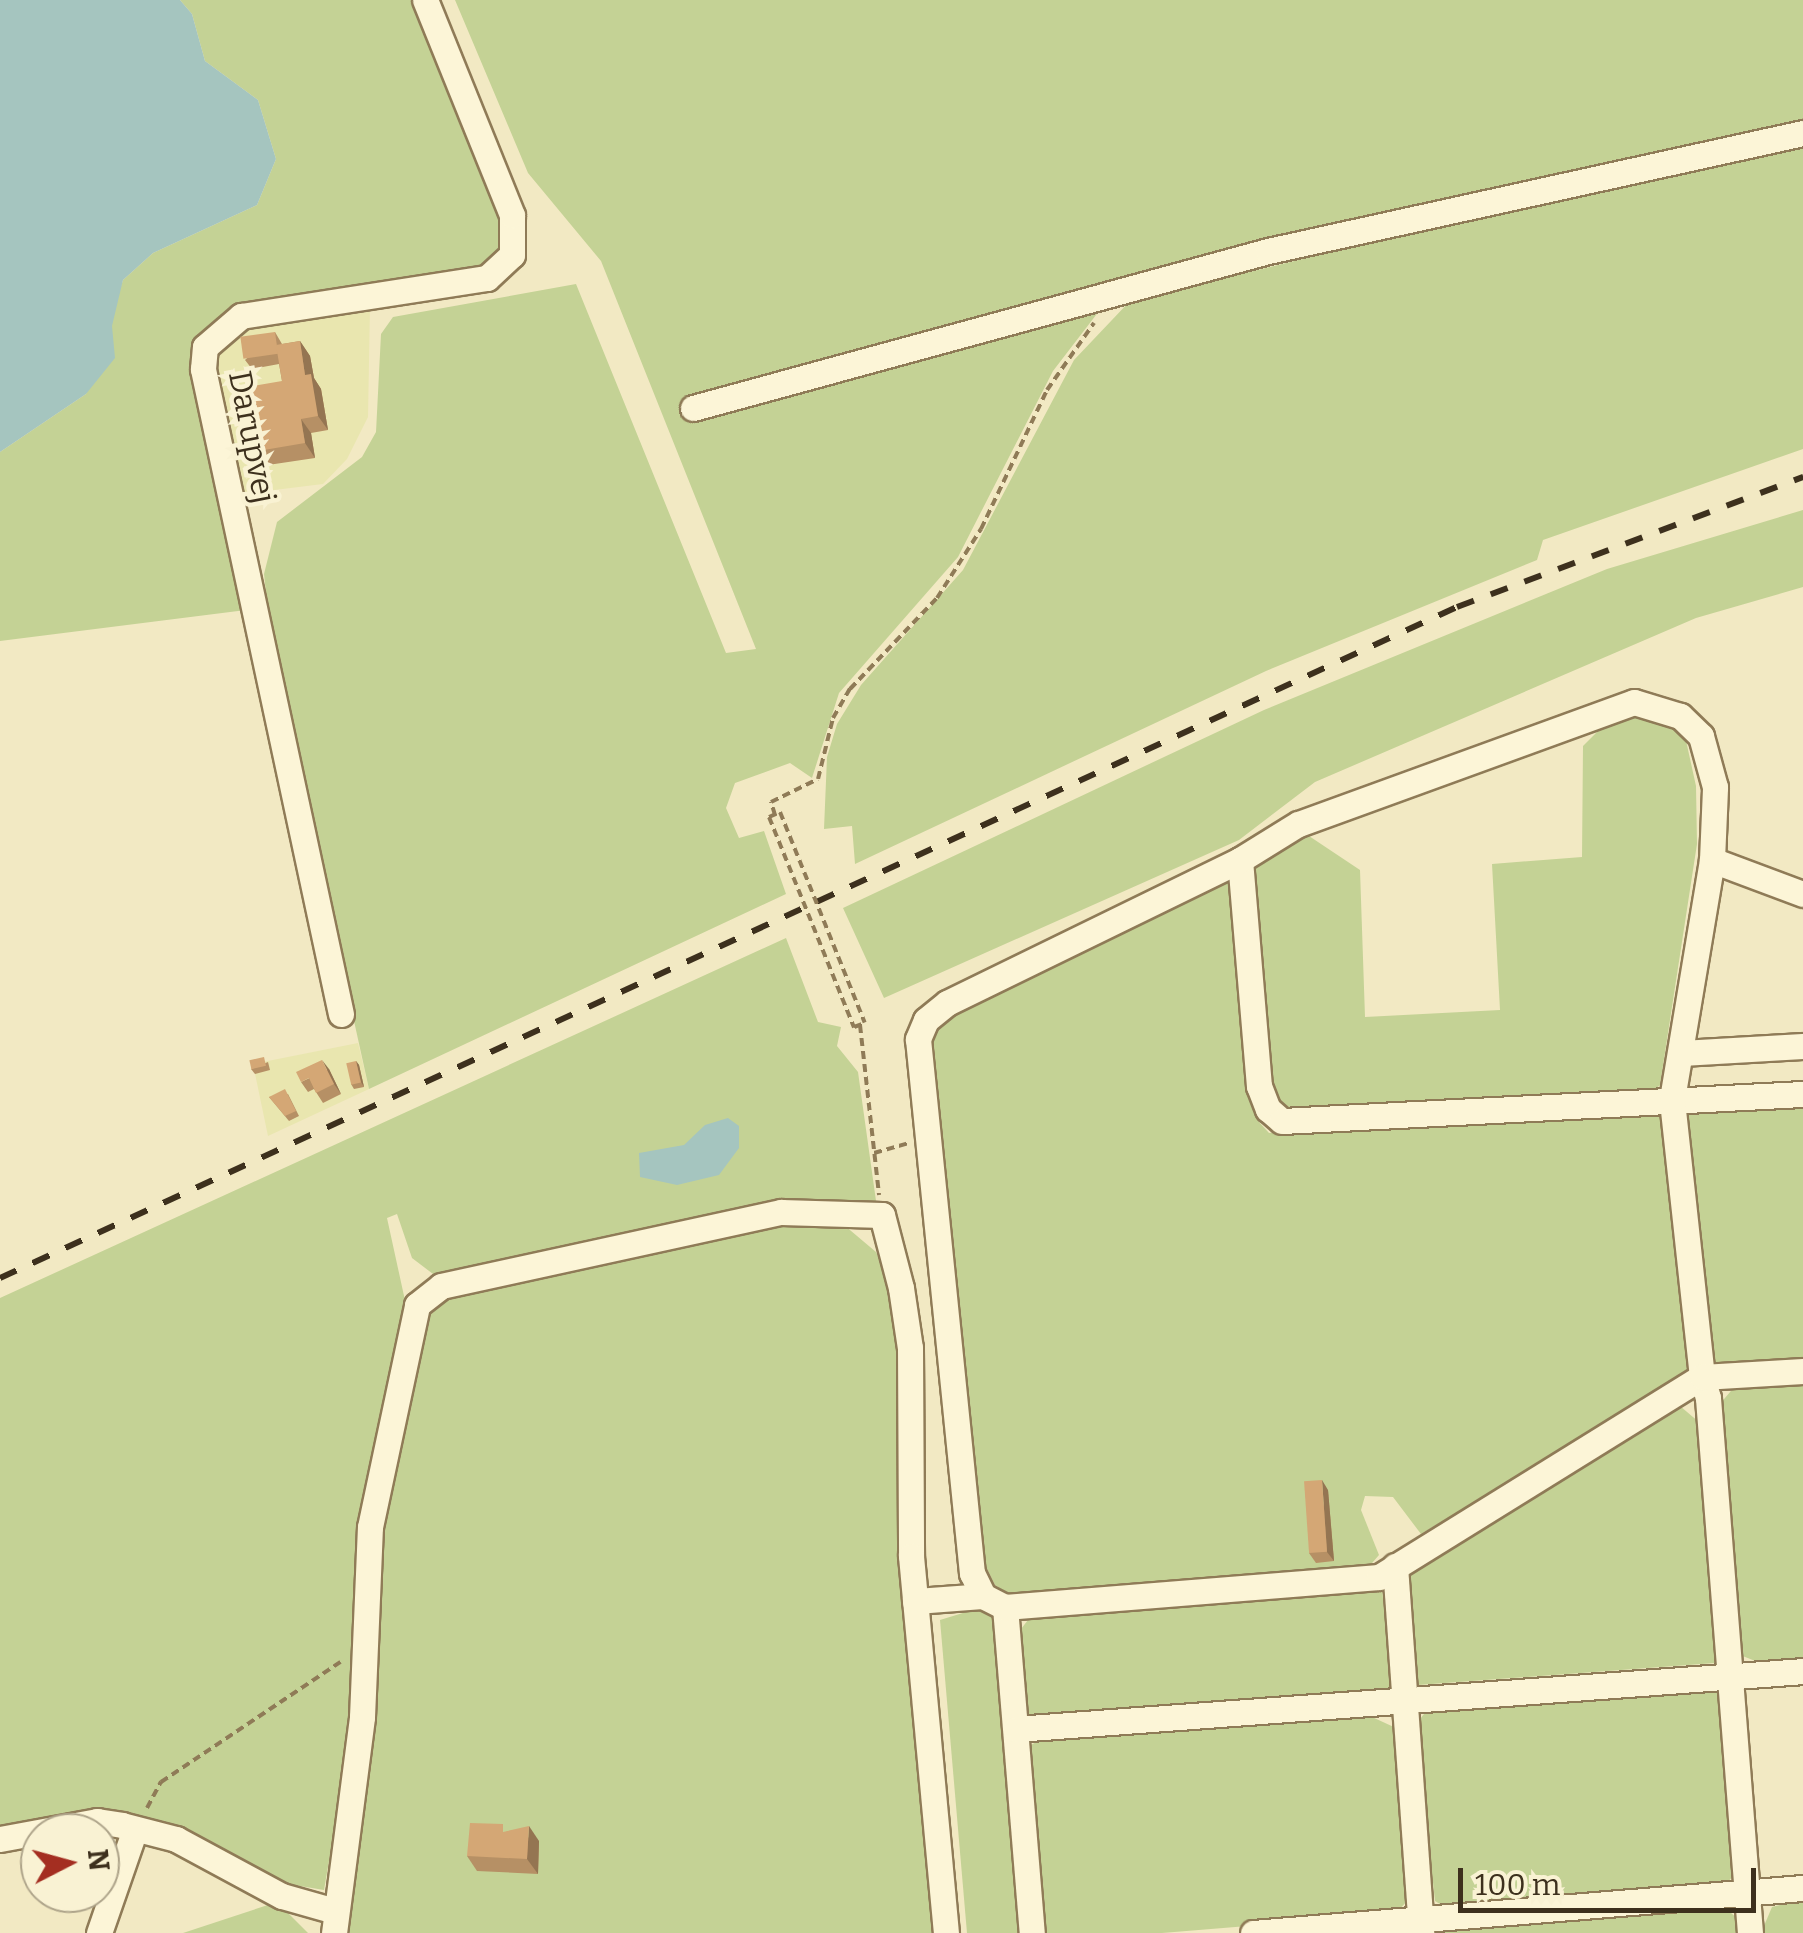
<!DOCTYPE html>
<style>
body{margin:0}
#map{position:relative;width:1803px;height:1933px;overflow:hidden;background:#f2e9c3;font-family:Bitter,serif}
div>[style]{position:absolute}
[style*='--x']{left:calc(var(--x)*1px);top:calc(var(--y)*1px);width:calc(var(--w)*1px);rotate:calc(var(--a)*1deg)}
.farmland>*{inset:0;background:#e9e6af}
.green>*{inset:0;background:#c4d295}
.water>*{inset:0;background:#a5c5bf}
.path>*{height:4px;margin-top:-2px;transform-origin:0;background:repeating-linear-gradient(90deg,#8f7b57 0 8px,transparent 0 13px)}
.roads{filter:drop-shadow(2px 0 #8f7b57) drop-shadow(-2px 0 #8f7b57) drop-shadow(0 2px #8f7b57) drop-shadow(0 -2px #8f7b57)}
.minor>*{height:25px;margin:-12.5px;padding:0 12.5px;transform-origin:12.5px;border-radius:12.5px;background:#fcf5d7}
.rail>*{height:6px;margin-top:-3px;transform-origin:0;background:repeating-linear-gradient(90deg,#3d301d 0 18px,transparent 0 36px)}
.path-bridge>*{height:4px;margin-top:-2px;transform-origin:0;background:repeating-linear-gradient(90deg,#8f7b57 0 8px,transparent 0 13px)}
.wall>*{inset:0;background:#b69065}
.shaded-wall>*{inset:0;background:#947552}
.building>*{inset:0;background:#d4a775;transform-origin:0 0}
span{translate:-50% -50%;white-space:nowrap;text-align:center;line-height:1.15;-webkit-text-stroke:9px #f9f2d3;paint-order:stroke}
.street-label{font-size:32px;color:#3d301d}
.north{position:absolute;left:20px;top:1813px;width:100px;height:100px;box-sizing:border-box;background:#f9f2d3;border:2px solid #aea48a;border-radius:50%;rotate:84deg;font-size:28px;font-weight:700;line-height:40px;text-align:center;color:#3d301d}
.north::after{content:'';display:block;margin:auto;width:35px;height:45px;background:#a42e21;clip-path:polygon(50% 0,100% 100%,50% 72%,0 100%)}
.scale{position:absolute;left:1458px;top:1868px;width:298px;height:45px;box-sizing:border-box;border:5px solid #3d301d;border-top:0;padding-left:12px;font-size:30px;line-height:35px;white-space:nowrap;color:#3d301d;-webkit-text-stroke:8px #f9f2d3;paint-order:stroke}
</style>
<div id="map">
<div class="farmland">
<div style="clip-path:polygon(370px 307px,368px 417px,347px 459px,323px 484px,241px 494px,213px 357px,245px 326px)"></div>
<div style="clip-path:polygon(358px 1043px,369px 1089px,268px 1136px,253px 1064px)"></div>
</div>
<div class="green">
<div style="clip-path:polygon(180px 0,422px 0,512px 215px,505px 253px,484px 269px,209px 329px,246px 610px,0 641px,0 452px,86px 394px,123px 280px,153px 253px,257px 205px,276px 159px,258px 100px,205px 61px,192px 14px)"></div>
<div style="clip-path:polygon(455px 0,1803px 0,1803px 123px,1106px 302px,1053px 371px,958px 557px,839px 693px,812px 778px,790px 763px,735px 783px,726px 808px,739px 838px,764px 831px,786px 894px,369px 1089px,272px 649px,264px 574px,277px 522px,362px 457px,376px 432px,381px 334px,393px 317px,576px 284px,726px 653px,756px 649px,601px 261px,528px 173px)"></div>
<div style="clip-path:polygon(1803px 137px,1803px 449px,1543px 540px,1537px 560px,1266px 671px,855px 864px,852px 826px,824px 829px,827px 757px,837px 724px,861px 685px,963px 570px,1074px 360px,1130px 301px)"></div>
<div style="clip-path:polygon(1803px 510px,1803px 587px,1696px 618px,1315px 782px,1239px 840px,884px 998px,843px 908px,1264px 710px,1607px 569px)"></div>
<div style="clip-path:polygon(1638px 711px,1663px 718px,1685px 736px,1696px 786px,1697px 844px,1660px 1085px,1651px 1093px,1293px 1112px,1282px 1106px,1270px 1089px,1251px 900px,1253px 860px,1303px 832px,1360px 870px,1365px 1017px,1500px 1010px,1492px 864px,1582px 857px,1583px 746px,1608px 721px)"></div>
<div style="clip-path:polygon(1228px 880px,1235px 886px,1259px 1122px,1269px 1133px,1643px 1108px,1660px 1114px,1688px 1368px,1682px 1378px,1421px 1534px,1393px 1497px,1365px 1496px,1361px 1510px,1379px 1555px,1366px 1570px,1007px 1593px,995px 1585px,982px 1559px,928px 1067px,932px 1039px,946px 1013px)"></div>
<div style="clip-path:polygon(786px 938px,818px 1022px,841px 1027px,837px 1046px,858px 1072px,877px 1208px,437px 1277px,412px 1258px,397px 1214px,387px 1218px,406px 1305px,358px 1692px,324px 1890px,270px 1881px,176px 1828px,140px 1816px,0 1833px,0 1298px)"></div>
<div style="clip-path:polygon(1803px 1102px,1803px 1360px,1713px 1366px,1684px 1123px,1688px 1110px)"></div>
<div style="clip-path:polygon(782px 1220px,844px 1225px,876px 1252px,895px 1289px,937px 1933px,343px 1933px,380px 1503px,397px 1460px,423px 1320px,439px 1300px,464px 1288px)"></div>
<div style="clip-path:polygon(1803px 1380px,1803px 1663px,1763px 1664px,1740px 1655px,1719px 1405px,1736px 1385px)"></div>
<div style="clip-path:polygon(1680px 1406px,1700px 1423px,1720px 1653px,1715px 1663px,1418px 1685px,1410px 1572px)"></div>
<div style="clip-path:polygon(1382px 1588px,1392px 1692px,1031px 1718px,1025px 1713px,1018px 1633px,1031px 1616px)"></div>
<div style="clip-path:polygon(979px 1608px,997px 1613px,1022px 1933px,967px 1933px,940px 1620px)"></div>
<div style="clip-path:polygon(1710px 1689px,1720px 1693px,1735px 1874px,1725px 1885px,1445px 1907px,1435px 1901px,1416px 1724px,1428px 1709px)"></div>
<div style="clip-path:polygon(1372px 1717px,1396px 1728px,1410px 1898px,1395px 1914px,1162px 1933px,1042px 1933px,1029px 1746px,1042px 1739px)"></div>
<div style="clip-path:polygon(1803px 1899px,1803px 1933px,1761px 1933px,1772px 1907px)"></div>
<div style="clip-path:polygon(277px 1902px,308px 1933px,183px 1933px)"></div>
<div style="clip-path:polygon(1722px 1905px,1739px 1920px,1740px 1933px,1440px 1933px,1446px 1926px)"></div>
</div>
<div class="water">
<div style="clip-path:polygon(0 0,180px 0,192px 14px,205px 61px,258px 100px,276px 159px,257px 205px,153px 253px,123px 280px,112px 326px,115px 358px,86px 394px,0 452px)"></div>
<div style="clip-path:polygon(728px 1118px,739px 1126px,739px 1148px,719px 1175px,677px 1185px,640px 1177px,639px 1153px,684px 1145px,705px 1125px)"></div>
</div>
<div class="path">
<div style="--x:775;--y:815;--w:14;--a:-107"></div>
<div style="--x:771;--y:802;--w:52;--a:-26.1"></div>
<div style="--x:818;--y:779;--w:63;--a:-76.2"></div>
<div style="--x:833;--y:718;--w:34;--a:-60"></div>
<div style="--x:850;--y:689;--w:126;--a:-46.3"></div>
<div style="--x:937;--y:598;--w:82;--a:-57.5"></div>
<div style="--x:981;--y:529;--w:154;--a:-64.6"></div>
<div style="--x:1047;--y:390;--w:82;--a:-55"></div>
<div style="--x:769;--y:817;--w:12;--a:-24"></div>
<div style="--x:860;--y:1025;--w:171;--a:83.6"></div>
<div style="--x:854;--y:1027;--w:12;--a:-20"></div>
<div style="--x:874;--y:1153;--w:35;--a:-16"></div>
<div style="--x:147;--y:1808;--w:30;--a:-62"></div>
<div style="--x:161;--y:1782;--w:216;--a:-33.8"></div>
</div>
<div class="roads">
<div class="minor">
<div style="--x:693;--y:408;--w:596;--a:-15.27"></div>
<div style="--x:1268;--y:251;--w:548;--a:-12.44"></div>
<div style="--x:1240;--y:860;--w:227;--a:85.2"></div>
<div style="--x:1259;--y:1086;--w:25;--a:69"></div>
<div style="--x:1268;--y:1109;--w:18;--a:41"></div>
<div style="--x:1282;--y:1121;--w:522;--a:-2.97"></div>
<div style="--x:1712;--y:860;--w:97;--a:20.5"></div>
<div style="--x:341;--y:1014;--w:660;--a:-102.08"></div>
<div style="--x:203;--y:369;--w:22;--a:-85"></div>
<div style="--x:205;--y:347;--w:48;--a:-40.7"></div>
<div style="--x:241;--y:316;--w:249;--a:-8.8"></div>
<div style="--x:487;--y:278;--w:34;--a:-43"></div>
<div style="--x:512;--y:255;--w:40;--a:-90"></div>
<div style="--x:512;--y:215;--w:232;--a:-112"></div>
<div style="--x:1681;--y:1053;--w:122;--a:-3.3"></div>
<div style="--x:1395;--y:1566;--w:368;--a:85.9"></div>
<div style="--x:915;--y:1601;--w:68;--a:-4.2"></div>
<div style="--x:1005;--y:1607;--w:327;--a:85.3"></div>
<div style="--x:1016;--y:1729;--w:789;--a:-4.21"></div>
<div style="--x:0;--y:1839;--w:99;--a:-10.5"></div>
<div style="--x:97;--y:1821;--w:25;--a:9"></div>
<div style="--x:122;--y:1825;--w:56;--a:14.5"></div>
<div style="--x:176;--y:1839;--w:120;--a:28.3"></div>
<div style="--x:282;--y:1896;--w:55;--a:15.8"></div>
<div style="--x:99;--y:1933;--w:110;--a:-70.9"></div>
<div style="--x:334;--y:1933;--w:218;--a:-82.6"></div>
<div style="--x:362;--y:1717;--w:190;--a:-87.6"></div>
<div style="--x:370;--y:1527;--w:227;--a:-78"></div>
<div style="--x:417;--y:1305;--w:31;--a:-38"></div>
<div style="--x:441;--y:1286;--w:348;--a:-12.3"></div>
<div style="--x:781;--y:1212;--w:101;--a:1.7"></div>
<div style="--x:882;--y:1215;--w:75;--a:75.4"></div>
<div style="--x:901;--y:1288;--w:61;--a:81.5"></div>
<div style="--x:910;--y:1348;--w:208;--a:89.7"></div>
<div style="--x:911;--y:1556;--w:379;--a:84.7"></div>
<div style="--x:1253;--y:1933;--w:552;--a:-4.68"></div>
<div style="--x:1750;--y:1933;--w:537;--a:-94.49"></div>
<div style="--x:1708;--y:1398;--w:22;--a:-106"></div>
<div style="--x:1702;--y:1377;--w:280;--a:-96.2"></div>
<div style="--x:1672;--y:1099;--w:242;--a:-80.5"></div>
<div style="--x:1712;--y:860;--w:73;--a:-87.6"></div>
<div style="--x:1715;--y:787;--w:53;--a:-105.4"></div>
<div style="--x:1701;--y:736;--w:29;--a:-136"></div>
<div style="--x:1680;--y:716;--w:48;--a:-163.1"></div>
<div style="--x:1634;--y:702;--w:357;--a:160"></div>
<div style="--x:1298;--y:824;--w:68;--a:148.2"></div>
<div style="--x:1240;--y:860;--w:326;--a:154"></div>
<div style="--x:947;--y:1003;--w:27;--a:141"></div>
<div style="--x:926;--y:1020;--w:21;--a:113"></div>
<div style="--x:918;--y:1039;--w:537;--a:84.23"></div>
<div style="--x:972;--y:1573;--w:25;--a:64"></div>
<div style="--x:983;--y:1596;--w:25;--a:27"></div>
<div style="--x:1005;--y:1607;--w:375;--a:-4.6"></div>
<div style="--x:1379;--y:1577;--w:380;--a:-31.8"></div>
<div style="--x:1702;--y:1377;--w:101;--a:-3.4"></div>
</div>
</div>
<div class="rail">
<div style="--x:0;--y:1278;--w:1604;--a:-24.73"></div>
<div style="--x:1457;--y:607;--w:370;--a:-20.6"></div>
</div>
<div class="path-bridge">
<div style="--x:780;--y:812;--w:227;--a:68.1"></div>
<div style="--x:769;--y:817;--w:227;--a:68"></div>
</div>
<div class="wall">
<div style="clip-path:polygon(275px 332px,282px 344px,300px 341px,310px 356px,314px 378px,321px 389px,328px 430px,311px 433px,315px 458px,268px 465px,258px 451px,282px 381px,279px 364px,252px 369px,245px 360px)"></div>
<div style="clip-path:polygon(356px 1061px,359px 1065px,364px 1087px,354px 1089px,351px 1084px)"></div>
<div style="clip-path:polygon(268px 1062px,270px 1070px,255px 1074px,251px 1069px)"></div>
<div style="clip-path:polygon(329px 1069px,341px 1094px,323px 1103px,314px 1089px,308px 1092px,301px 1082px)"></div>
<div style="clip-path:polygon(288px 1094px,299px 1116px,289px 1121px,269px 1097px)"></div>
<div style="clip-path:polygon(1328px 1490px,1334px 1561px,1316px 1563px,1309px 1553px)"></div>
<div style="clip-path:polygon(508px 1831px,539px 1841px,538px 1874px,477px 1871px,467px 1856px)"></div>
</div>
<div class="shaded-wall">
<div style="clip-path:polygon(300px 341px,310px 356px,314px 378px,321px 389px,328px 430px,318px 416px,305px 375px)"></div>
<div style="clip-path:polygon(301px 419px,311px 433px,315px 458px,305px 443px)"></div>
<div style="clip-path:polygon(322px 1060px,329px 1069px,341px 1094px,334px 1084px)"></div>
<div style="clip-path:polygon(356px 1061px,359px 1065px,364px 1087px,361px 1082px)"></div>
<div style="clip-path:polygon(1322px 1480px,1328px 1490px,1334px 1561px,1327px 1552px)"></div>
<div style="clip-path:polygon(529px 1826px,539px 1841px,538px 1874px,527px 1859px)"></div>
</div>
<div class="building">
<div style="left:275px;top:332px;width:22px;height:35px;rotate:82deg"></div>
<div style="clip-path:polygon(300px 341px,305px 375px,311px 374px,318px 416px,301px 419px,305px 443px,258px 451px,247px 387px,282px 381px,276px 345px)"></div>
<div style="left:264px;top:1057px;width:9px;height:15px;rotate:77deg"></div>
<div style="clip-path:polygon(322px 1060px,334px 1084px,316px 1093px,309px 1078px,301px 1082px,296px 1072px)"></div>
<div style="left:356px;top:1061px;width:22px;height:10px;rotate:77deg"></div>
<div style="clip-path:polygon(285px 1089px,296px 1111px,285px 1116px,269px 1097px)"></div>
<div style="left:1322px;top:1480px;width:72px;height:18px;rotate:86deg"></div>
<div style="clip-path:polygon(470px 1823px,503px 1824px,503px 1832px,529px 1826px,527px 1859px,467px 1856px)"></div>
</div>
<div class="street-label">
<span style="left:252px;top:437px;rotate:79deg">Darupvej</span>
</div>
<div class="north">N</div>
<div class="scale">100 m</div>
</div>
